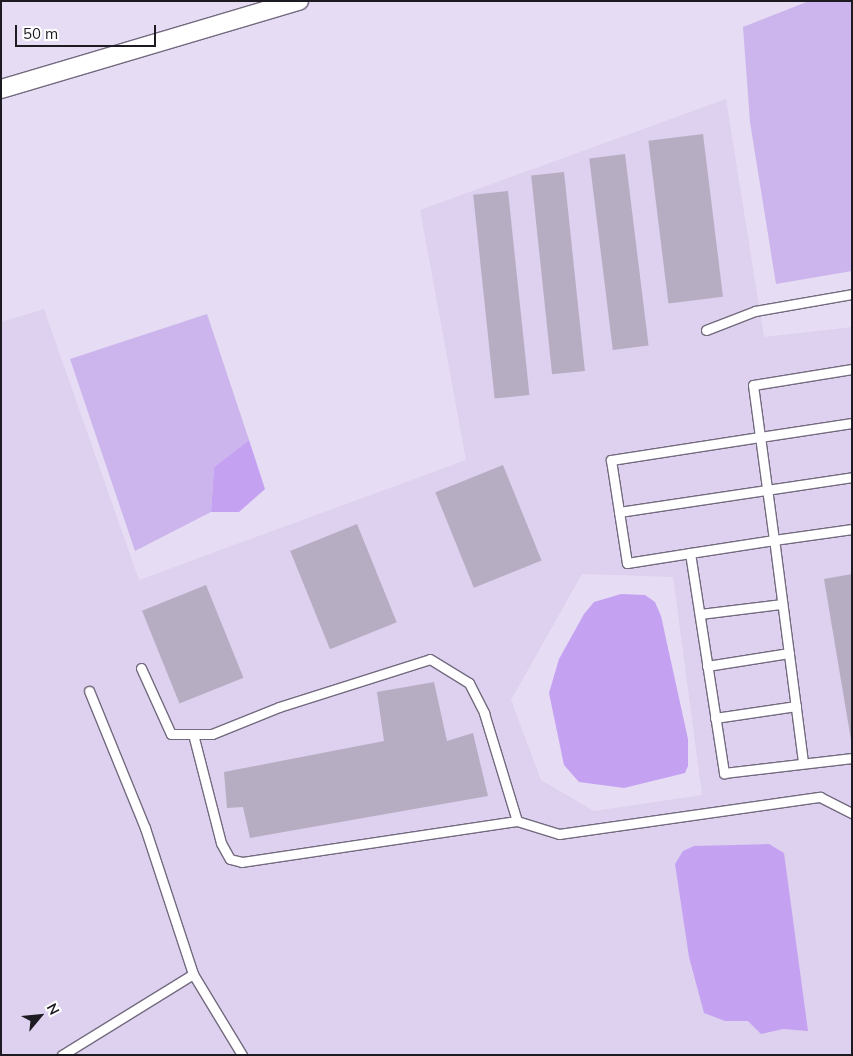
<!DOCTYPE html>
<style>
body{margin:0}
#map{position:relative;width:853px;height:1056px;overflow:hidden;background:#e6ddf4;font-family:Mulish,sans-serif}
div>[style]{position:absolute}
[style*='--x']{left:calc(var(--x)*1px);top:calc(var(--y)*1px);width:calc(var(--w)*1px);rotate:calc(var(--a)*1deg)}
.built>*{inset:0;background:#ddd1ef}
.green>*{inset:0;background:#ccb4ec}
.water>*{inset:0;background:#c5a1f1}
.building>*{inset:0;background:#b6adc3;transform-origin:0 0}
.roads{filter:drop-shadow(1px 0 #736a7f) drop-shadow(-1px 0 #736a7f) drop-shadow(0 1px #736a7f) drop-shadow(0 -1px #736a7f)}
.service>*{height:9px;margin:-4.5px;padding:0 4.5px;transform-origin:4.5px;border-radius:4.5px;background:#fff}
.minor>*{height:18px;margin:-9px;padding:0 9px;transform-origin:9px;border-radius:9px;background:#fff}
span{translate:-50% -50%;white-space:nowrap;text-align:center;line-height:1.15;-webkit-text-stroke:4px #fff;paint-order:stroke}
.frame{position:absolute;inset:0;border:2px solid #1e1a22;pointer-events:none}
.north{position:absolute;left:15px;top:991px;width:50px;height:50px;-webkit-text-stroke:4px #fff;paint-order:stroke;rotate:62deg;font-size:14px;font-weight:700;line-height:20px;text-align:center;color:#1e1a22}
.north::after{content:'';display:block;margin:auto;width:18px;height:22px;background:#1e1a22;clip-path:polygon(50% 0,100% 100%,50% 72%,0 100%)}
.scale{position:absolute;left:15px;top:25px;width:141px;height:22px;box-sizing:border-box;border:2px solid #1e1a22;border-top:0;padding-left:6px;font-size:15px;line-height:18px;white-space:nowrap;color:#1e1a22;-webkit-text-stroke:4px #fff;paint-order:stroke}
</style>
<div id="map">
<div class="built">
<div style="clip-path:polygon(evenodd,726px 99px,764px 337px,852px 327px,852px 1055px,1px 1055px,1px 322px,44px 309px,139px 580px,466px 460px,420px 210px,726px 99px,582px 574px,673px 577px,702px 795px,594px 811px,541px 780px,511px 700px,582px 574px)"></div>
</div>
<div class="green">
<div style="clip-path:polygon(809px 1px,852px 1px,852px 271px,776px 284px,750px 122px,743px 27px)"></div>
<div style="clip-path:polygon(207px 314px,249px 440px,214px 467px,211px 512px,135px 551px,70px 359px)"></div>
</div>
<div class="water">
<div style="clip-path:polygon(249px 440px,265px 489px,239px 512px,211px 512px,214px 467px)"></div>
<div style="clip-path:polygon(621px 594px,645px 595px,655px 602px,661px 616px,688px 739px,688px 766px,685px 773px,624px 788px,579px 782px,564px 765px,549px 693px,559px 659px,584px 614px,594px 602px)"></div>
<div style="clip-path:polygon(769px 844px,784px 853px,808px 1031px,783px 1029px,761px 1034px,748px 1021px,725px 1021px,704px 1013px,689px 957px,675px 864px,683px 851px,694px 846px)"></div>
</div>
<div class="building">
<div style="left:703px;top:134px;width:164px;height:55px;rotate:83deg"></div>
<div style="left:625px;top:154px;width:193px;height:36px;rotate:83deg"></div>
<div style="left:564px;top:172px;width:200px;height:33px;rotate:84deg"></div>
<div style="left:508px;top:191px;width:205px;height:35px;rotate:84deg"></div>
<div style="left:503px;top:465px;width:103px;height:73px;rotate:68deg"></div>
<div style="left:357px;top:524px;width:106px;height:72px;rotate:68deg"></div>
<div style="clip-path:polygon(852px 574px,852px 740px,851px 740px,824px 579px)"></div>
<div style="left:206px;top:585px;width:100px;height:69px;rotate:68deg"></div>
<div style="clip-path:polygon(434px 682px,447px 741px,473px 733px,488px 796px,250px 838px,243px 807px,227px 808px,224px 772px,384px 741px,377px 692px)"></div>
</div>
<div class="roads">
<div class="service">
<div style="--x:706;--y:330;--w:53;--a:-21.2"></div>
<div style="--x:755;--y:311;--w:98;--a:-9.9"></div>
<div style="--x:852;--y:369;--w:100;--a:170.8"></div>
<div style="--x:753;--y:385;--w:52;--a:82.3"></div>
<div style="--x:760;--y:437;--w:151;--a:171.2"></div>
<div style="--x:611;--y:460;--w:104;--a:81.2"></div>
<div style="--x:627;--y:563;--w:64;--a:-9"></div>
<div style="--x:690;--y:553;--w:223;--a:81.2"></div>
<div style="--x:724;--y:773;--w:129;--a:-6.7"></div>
<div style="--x:619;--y:512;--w:236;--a:-8.5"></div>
<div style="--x:690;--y:553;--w:85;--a:-8.8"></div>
<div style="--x:774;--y:540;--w:104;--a:-97.7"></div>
<div style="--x:760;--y:437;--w:93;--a:-8.7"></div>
<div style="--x:700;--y:614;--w:83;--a:-7"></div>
<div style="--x:707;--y:666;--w:83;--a:-9"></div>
<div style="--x:141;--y:668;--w:72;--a:65.6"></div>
<div style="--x:171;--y:734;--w:41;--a:0"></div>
<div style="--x:212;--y:734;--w:72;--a:-21.9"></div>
<div style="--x:279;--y:707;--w:158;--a:-17.6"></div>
<div style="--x:430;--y:659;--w:46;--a:31.6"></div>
<div style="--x:469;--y:683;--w:34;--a:63"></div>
<div style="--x:484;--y:713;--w:113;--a:73"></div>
<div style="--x:517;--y:821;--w:44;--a:17.2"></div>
<div style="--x:559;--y:834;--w:264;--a:-8.1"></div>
<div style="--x:820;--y:797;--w:36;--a:27"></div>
<div style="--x:715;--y:718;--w:82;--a:-8.4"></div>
<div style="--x:193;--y:734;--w:113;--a:75.6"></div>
<div style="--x:221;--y:843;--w:18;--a:61"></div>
<div style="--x:230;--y:859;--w:12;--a:14"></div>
<div style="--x:242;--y:862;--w:278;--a:-8.5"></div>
<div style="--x:803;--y:762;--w:224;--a:-97.4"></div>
<div style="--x:774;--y:540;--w:79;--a:-8"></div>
<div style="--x:193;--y:974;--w:95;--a:58.8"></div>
<div style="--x:62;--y:1055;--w:154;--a:-31.7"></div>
<div style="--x:193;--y:974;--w:154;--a:-108.2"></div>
<div style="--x:145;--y:828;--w:148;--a:-112.2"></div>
</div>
<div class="minor">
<div style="--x:1;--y:89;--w:311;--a:-16.5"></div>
</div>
</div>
<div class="frame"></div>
<div class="north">N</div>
<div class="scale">50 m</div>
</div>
